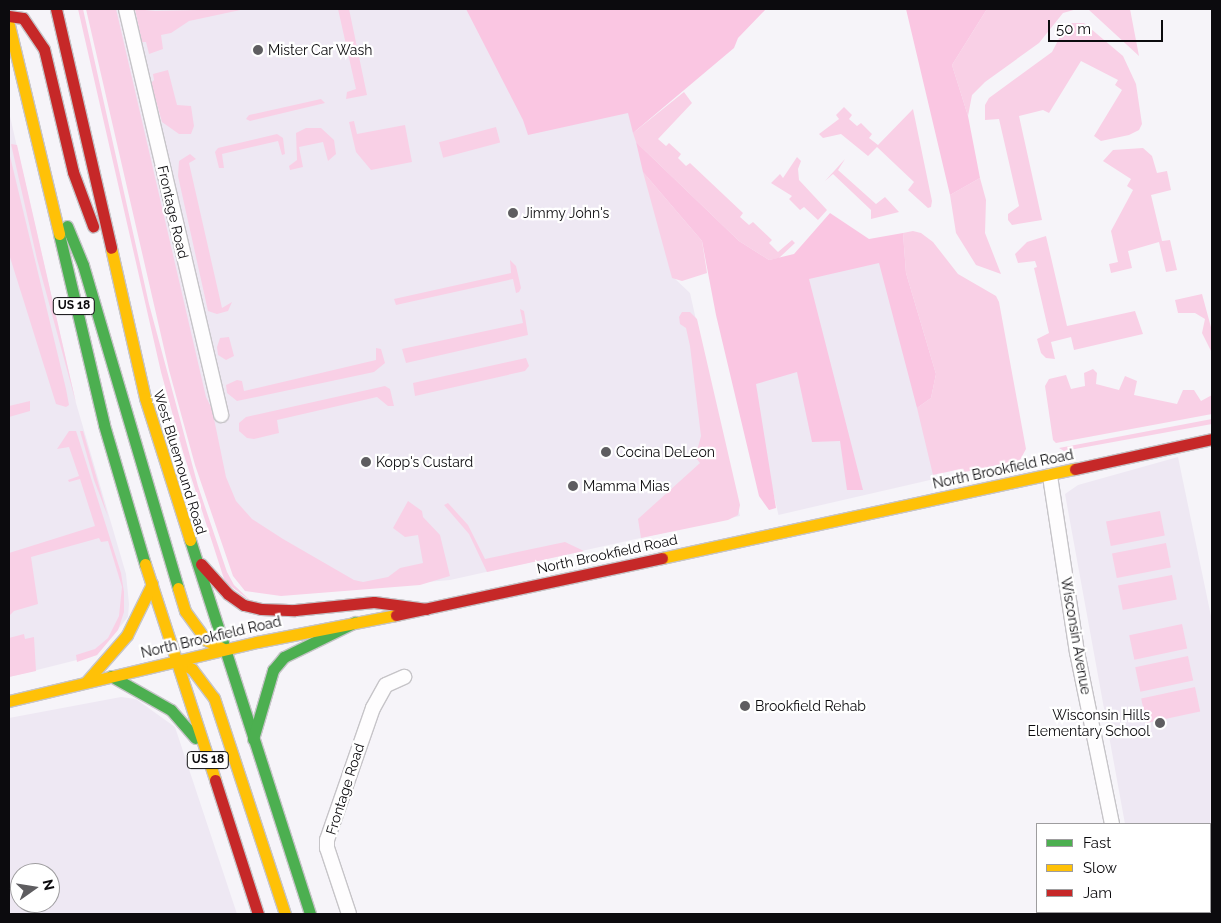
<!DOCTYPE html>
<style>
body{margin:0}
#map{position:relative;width:1221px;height:923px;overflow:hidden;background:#f6f4f9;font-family:Raleway,sans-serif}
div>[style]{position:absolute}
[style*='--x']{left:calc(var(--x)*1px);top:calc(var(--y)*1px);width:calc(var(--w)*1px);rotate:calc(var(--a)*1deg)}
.built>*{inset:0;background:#eee8f3;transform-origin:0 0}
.green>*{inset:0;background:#f9d0e6;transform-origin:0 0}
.forest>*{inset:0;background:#fac6e2}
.roads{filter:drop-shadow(1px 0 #c6c4c8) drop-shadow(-1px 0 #c6c4c8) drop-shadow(0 1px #c6c4c8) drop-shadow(0 -1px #c6c4c8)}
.street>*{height:14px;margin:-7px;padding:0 7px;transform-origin:7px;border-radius:7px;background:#fefdfe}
.fast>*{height:11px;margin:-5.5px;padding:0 5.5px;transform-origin:5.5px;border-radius:5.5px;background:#4caf50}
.slow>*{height:11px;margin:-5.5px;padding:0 5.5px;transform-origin:5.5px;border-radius:5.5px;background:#ffc107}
.jam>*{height:11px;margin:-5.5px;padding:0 5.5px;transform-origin:5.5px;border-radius:5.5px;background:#c62828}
.dots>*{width:14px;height:14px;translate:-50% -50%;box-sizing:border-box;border:2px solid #fff;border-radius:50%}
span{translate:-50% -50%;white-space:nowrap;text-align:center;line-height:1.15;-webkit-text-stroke:4.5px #fff;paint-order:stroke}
.shield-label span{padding:1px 4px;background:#fff;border:1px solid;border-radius:4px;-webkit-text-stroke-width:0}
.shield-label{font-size:12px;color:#0c0b0e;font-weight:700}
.poi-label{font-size:14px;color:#0c0b0e}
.left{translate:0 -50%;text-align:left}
.right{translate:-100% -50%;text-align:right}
.street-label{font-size:14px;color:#0c0b0e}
.frame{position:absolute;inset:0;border:10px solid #0c0b0e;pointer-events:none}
.legend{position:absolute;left:1036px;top:823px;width:175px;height:90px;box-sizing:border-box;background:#fff;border:1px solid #9e9d9f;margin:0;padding:6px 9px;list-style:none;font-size:15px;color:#0c0b0e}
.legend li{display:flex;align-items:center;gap:10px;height:25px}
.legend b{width:25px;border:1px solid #9e9d9f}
.north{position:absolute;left:10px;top:863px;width:50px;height:50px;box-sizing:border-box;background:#fff;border:1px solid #9e9d9f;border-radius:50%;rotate:77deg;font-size:14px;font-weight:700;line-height:20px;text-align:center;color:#0c0b0e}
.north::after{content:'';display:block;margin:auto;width:18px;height:22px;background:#5e5d60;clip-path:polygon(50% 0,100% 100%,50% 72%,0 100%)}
.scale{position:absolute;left:1048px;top:20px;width:115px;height:22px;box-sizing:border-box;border:2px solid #0c0b0e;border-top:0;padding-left:6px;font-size:15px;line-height:18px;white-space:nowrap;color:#0c0b0e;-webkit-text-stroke:4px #fff;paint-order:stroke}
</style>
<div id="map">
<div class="built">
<div style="clip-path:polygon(111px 9px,477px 9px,628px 101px,672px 276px,690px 293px,740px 516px,450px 580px,356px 588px,229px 513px)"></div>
<div style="clip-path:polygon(9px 112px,76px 403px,126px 574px,129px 604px,128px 617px,97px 655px,9px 677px)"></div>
<div style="left:880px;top:239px;width:246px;height:161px;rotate:77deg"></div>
<div style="clip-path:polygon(1178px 457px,1212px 621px,1212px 914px,1142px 914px,1141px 912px,1210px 912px,1210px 824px,1125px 824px,1065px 494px,1078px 485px)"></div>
<div style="clip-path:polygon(evenodd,121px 697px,136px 699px,175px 727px,237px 914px,9px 914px,9px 718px,121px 697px,20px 873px,50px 873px,50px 903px,20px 903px,20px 873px)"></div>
</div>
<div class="green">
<div style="clip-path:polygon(78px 9px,83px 9px,149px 304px,198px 486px,227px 572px,234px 585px,252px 602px,225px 582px,183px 452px,161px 372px)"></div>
<div style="clip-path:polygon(86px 9px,116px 9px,206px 397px,212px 409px,226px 477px,236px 501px,252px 519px,283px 539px,354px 580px,363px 582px,388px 577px,400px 568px,423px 563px,418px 535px,405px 537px,393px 528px,408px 501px,422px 511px,423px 517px,440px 535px,450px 576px,420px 585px,281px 596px,245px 591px,233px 576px,195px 465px,169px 370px)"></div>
<div style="clip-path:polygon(135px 9px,155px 11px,245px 9px,189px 21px,171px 33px,161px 35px,163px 49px,149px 54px,146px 42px,142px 42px)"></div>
<div style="clip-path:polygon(338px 9px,349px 9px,367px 95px,346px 99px,347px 92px,356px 89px)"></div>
<div style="clip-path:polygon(987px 9px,1077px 9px,1063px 13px,1039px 43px,985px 82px,972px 95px,968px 116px,952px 65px)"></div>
<div style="clip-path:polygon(1078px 9px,1130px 9px,1139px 56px,1089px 10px)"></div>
<div style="clip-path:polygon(1072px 23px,1084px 23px,1123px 56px,1136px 84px,1142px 124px,1139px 130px,1129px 135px,1101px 141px,1094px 136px,1122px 90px,1115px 85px,1118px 80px,1081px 61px,1049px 113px,1043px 110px,1019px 116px,1042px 220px,1012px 225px,1008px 220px,1008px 214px,1019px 206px,999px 119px,985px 120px,985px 105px,989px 98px,1052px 52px,1064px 29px)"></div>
<div style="clip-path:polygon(168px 70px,177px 105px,191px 106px,194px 126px,191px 134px,179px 134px,162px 122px,151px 83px,154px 80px,153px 74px)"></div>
<div style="clip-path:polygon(684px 92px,692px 103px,658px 139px,666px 146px,669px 143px,681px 154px,678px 158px,686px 166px,690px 163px,743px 213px,740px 217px,749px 225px,753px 222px,772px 240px,769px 243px,778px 252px,792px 240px,795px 243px,779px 258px,769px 260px,739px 241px,636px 142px,633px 133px)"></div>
<div style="clip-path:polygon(321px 99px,325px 103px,250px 121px,246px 119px,249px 115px)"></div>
<div style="clip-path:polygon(844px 107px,852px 115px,849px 119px,857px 126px,861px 123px,872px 134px,869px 138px,878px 145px,913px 109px,932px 201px,931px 207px,928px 208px,908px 190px,914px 182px,877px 147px,868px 156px,841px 134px,823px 138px,819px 134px,839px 119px,836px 115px)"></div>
<div style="clip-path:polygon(354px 121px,357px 134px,405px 125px,412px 162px,371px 170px,356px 152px,349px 122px)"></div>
<div style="left:496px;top:127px;width:16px;height:59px;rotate:75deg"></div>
<div style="clip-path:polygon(306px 128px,321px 128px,334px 140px,336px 154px,328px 161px,323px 142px,299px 147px,303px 167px,290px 170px,289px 166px,297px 160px,296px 133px)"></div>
<div style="clip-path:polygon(277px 134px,283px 138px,285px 154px,282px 155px,278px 141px,222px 154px,224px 168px,219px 168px,215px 152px,218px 148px)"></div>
<div style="clip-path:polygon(11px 144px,17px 145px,76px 403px,37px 259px)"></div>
<div style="clip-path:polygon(1143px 148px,1152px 156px,1157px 173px,1167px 171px,1171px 190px,1151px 195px,1162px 241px,1170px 240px,1177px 270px,1166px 272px,1159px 242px,1128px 251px,1132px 268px,1111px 273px,1109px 264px,1118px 262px,1111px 231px,1133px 190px,1127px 186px,1131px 179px,1103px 161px,1113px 150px)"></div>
<div style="clip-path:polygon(9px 152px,66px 389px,69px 405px,66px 407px,56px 404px,9px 254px)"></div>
<div style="clip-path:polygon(190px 154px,196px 159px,189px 163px,222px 308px,232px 302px,228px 311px,217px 314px,208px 311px,178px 176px,179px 161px)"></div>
<div style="clip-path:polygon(797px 157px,801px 161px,798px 169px,799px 180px,827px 210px,818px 220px,804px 207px,800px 210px,789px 199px,792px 196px,771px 183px,780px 174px,783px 178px)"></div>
<div style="clip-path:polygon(845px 159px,838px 170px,876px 204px,885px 197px,899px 212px,871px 219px,871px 210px,833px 174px,825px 181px)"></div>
<div style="clip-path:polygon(643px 172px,702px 241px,707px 273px,682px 281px,672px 278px)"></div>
<div style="clip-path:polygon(980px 178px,986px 200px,985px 233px,1001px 274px,976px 265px,956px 233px,950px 195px)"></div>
<div style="clip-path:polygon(913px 231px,921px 233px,933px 242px,958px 274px,996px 296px,999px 302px,1026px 449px,1020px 460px,965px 472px,961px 469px,933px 475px,917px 408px,931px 398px,936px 374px,906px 273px,903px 233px)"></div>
<div style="clip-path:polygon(1046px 236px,1067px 326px,1135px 311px,1143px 334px,1074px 350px,1071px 337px,1051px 342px,1055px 359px,1046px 358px,1041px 353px,1037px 339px,1049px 333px,1034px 268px,1037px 267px,1035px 261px,1018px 263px,1015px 254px,1027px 242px)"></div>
<div style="clip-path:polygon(510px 260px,516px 266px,521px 288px,519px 292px,516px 293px,513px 279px,396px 305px,394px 299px,511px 273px)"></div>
<div style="clip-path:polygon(1202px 294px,1212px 331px,1212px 353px,1202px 333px,1205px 319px,1195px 313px,1178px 313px,1175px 300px)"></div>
<div style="clip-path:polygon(520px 309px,524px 311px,528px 335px,406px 363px,402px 349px,523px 323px)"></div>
<div style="clip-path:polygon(682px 312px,690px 312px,697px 319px,740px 505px,738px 515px,728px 520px,641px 538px,638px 519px,700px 463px,692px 453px,698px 447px,701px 436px,690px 346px,686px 328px,680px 324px,679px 317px)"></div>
<div style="clip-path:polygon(229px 337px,234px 356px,226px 360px,218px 355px,217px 347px,220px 338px)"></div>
<div style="clip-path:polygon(376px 348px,381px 349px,385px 363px,374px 372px,237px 401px,227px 393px,226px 385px,237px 380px,242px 381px,244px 391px,376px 360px)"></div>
<div style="clip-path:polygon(526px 358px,529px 366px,525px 371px,415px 396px,413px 383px)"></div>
<div style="clip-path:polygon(1093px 369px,1097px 373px,1096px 384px,1119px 390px,1125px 376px,1137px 381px,1134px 395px,1177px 404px,1183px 390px,1194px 390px,1201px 401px,1212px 395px,1212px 414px,1056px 443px,1053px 440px,1045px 386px,1049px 379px,1066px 375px,1071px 389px,1085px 386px,1084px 373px)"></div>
<div style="clip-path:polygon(385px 386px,390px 389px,394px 406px,388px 406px,377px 397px,277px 420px,279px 433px,254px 439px,247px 438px,239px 431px,239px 423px,246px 417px)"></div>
<div style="clip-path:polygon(30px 401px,30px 411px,9px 417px,9px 406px)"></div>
<div style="clip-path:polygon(1212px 419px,1212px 424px,1064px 451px,1059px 448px)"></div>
<div style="clip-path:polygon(69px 431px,76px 431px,78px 437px,121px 573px,124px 592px,124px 612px,118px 630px,97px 655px,77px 662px,76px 655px,95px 649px,108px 638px,119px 616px,122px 587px,108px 541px,101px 542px,99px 538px,31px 557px,38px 604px,14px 611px,9px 616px,9px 553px,95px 526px,80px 479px,69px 482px,68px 480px,79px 476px,69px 447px,57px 449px)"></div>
<div style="clip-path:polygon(80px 431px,83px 431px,108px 517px,94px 480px)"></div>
<div style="clip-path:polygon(448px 503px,468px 525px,485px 559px,565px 542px,584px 551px,487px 572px,469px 534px,444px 505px)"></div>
<div style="left:1160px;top:511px;width:25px;height:55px;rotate:79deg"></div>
<div style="left:1166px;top:543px;width:25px;height:55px;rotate:79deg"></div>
<div style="left:1172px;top:575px;width:25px;height:55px;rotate:79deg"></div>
<div style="left:1182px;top:624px;width:25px;height:54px;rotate:78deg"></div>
<div style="clip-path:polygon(24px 634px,25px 639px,34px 637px,36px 671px,9px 677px,9px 638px)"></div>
<div style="left:1188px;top:656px;width:25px;height:54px;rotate:78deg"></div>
<div style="left:1195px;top:687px;width:25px;height:55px;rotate:78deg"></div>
</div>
<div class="forest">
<div style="clip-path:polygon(466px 9px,766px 9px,738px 38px,734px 48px,633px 133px,628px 113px,528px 135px,523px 120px)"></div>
<div style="clip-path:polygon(906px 9px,987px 9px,952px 65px,968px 116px,980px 178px,950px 195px)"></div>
<div style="clip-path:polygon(636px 142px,739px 241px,769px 260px,794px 254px,830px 213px,869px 239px,903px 233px,906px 273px,936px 374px,931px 398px,917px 408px,879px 263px,809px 279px,863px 490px,847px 490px,840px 441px,812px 442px,797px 372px,756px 384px,776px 508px,769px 510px,759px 496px,716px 315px,702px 241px,643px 172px)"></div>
</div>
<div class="roads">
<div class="street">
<div style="--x:126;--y:9;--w:417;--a:76.8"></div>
<div style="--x:1050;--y:476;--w:178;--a:81.3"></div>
<div style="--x:1077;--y:652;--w:176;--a:78.5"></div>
<div style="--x:1130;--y:912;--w:2;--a:90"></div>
<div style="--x:349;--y:914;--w:70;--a:-108.4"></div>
<div style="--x:327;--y:848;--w:8;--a:-90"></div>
<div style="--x:327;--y:840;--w:140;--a:-70.8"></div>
<div style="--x:373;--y:708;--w:26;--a:-61"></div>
<div style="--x:386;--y:685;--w:20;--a:-24"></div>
</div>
<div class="fast">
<div style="--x:67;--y:226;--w:42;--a:67.7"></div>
<div style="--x:83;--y:265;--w:337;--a:73.6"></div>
<div style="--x:59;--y:234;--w:196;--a:76.7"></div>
<div style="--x:104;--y:425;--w:145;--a:73.6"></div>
<div style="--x:190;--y:540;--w:393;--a:72.2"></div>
<div style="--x:111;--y:676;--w:69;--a:29.5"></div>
<div style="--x:171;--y:710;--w:37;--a:49"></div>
<div style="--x:253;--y:739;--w:72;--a:-73.8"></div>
<div style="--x:273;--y:670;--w:17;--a:-50"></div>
<div style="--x:284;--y:657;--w:79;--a:-26.2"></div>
</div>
<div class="slow">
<div style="--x:9;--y:25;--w:215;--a:76.5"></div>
<div style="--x:111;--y:248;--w:154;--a:77.2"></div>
<div style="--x:145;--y:398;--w:149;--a:72.4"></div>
<div style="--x:662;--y:558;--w:422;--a:-12.2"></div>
<div style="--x:145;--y:564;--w:227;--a:72"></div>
<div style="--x:178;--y:588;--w:24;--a:73"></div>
<div style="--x:185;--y:611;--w:36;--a:54"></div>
<div style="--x:206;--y:640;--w:20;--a:27"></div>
<div style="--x:175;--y:660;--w:19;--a:28"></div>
<div style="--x:192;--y:669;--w:36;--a:53"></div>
<div style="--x:214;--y:698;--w:227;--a:71.8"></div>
<div style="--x:86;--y:682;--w:62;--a:-48.9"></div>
<div style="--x:127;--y:635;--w:57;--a:-63.9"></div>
<div style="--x:9;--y:701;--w:255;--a:-13.4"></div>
<div style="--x:257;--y:642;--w:142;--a:-11"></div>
</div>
<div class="jam">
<div style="--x:56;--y:9;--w:245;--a:77"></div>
<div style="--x:9;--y:16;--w:14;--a:8"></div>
<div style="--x:23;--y:18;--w:37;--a:56"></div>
<div style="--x:44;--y:49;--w:126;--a:76.7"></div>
<div style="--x:73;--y:172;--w:58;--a:69.7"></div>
<div style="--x:1075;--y:469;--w:140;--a:-12.4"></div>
<div style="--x:201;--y:564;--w:40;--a:48"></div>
<div style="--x:228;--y:594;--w:19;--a:35"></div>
<div style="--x:244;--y:605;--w:17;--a:13"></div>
<div style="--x:261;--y:609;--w:34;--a:2"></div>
<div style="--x:295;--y:610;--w:79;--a:-5.8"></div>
<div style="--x:374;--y:602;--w:53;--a:7.5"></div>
<div style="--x:396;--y:615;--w:272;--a:-12.1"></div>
<div style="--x:215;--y:780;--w:141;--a:72.2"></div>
</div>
</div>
<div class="dots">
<div style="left:258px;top:50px;background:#5e5d60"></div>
<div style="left:513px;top:213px;background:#5e5d60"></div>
<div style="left:606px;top:452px;background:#5e5d60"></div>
<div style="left:366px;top:462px;background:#5e5d60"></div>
<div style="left:573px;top:486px;background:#5e5d60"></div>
<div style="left:745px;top:706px;background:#5e5d60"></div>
<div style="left:1160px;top:723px;background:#5e5d60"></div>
</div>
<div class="shield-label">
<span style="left:74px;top:306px">US 18</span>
<span style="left:208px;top:760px">US 18</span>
</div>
<div class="poi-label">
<span class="left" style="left:268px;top:50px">Mister Car Wash</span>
<span class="left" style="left:523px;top:213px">Jimmy John's</span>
<span class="left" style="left:616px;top:452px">Cocina DeLeon</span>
<span class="left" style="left:376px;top:462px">Kopp's Custard</span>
<span class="left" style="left:583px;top:486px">Mamma Mias</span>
<span class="left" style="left:755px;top:706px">Brookfield Rehab</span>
<span class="right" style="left:1150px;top:723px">Wisconsin Hills<br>Elementary School</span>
</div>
<div class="street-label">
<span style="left:173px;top:212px;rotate:77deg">Frontage Road</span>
<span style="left:180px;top:462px;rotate:73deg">West Bluemound Road</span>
<span style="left:1003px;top:469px;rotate:-12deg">North Brookfield Road</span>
<span style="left:607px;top:554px;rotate:-12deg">North Brookfield Road</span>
<span style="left:1076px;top:636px;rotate:80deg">Wisconsin Avenue</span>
<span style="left:211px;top:637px;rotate:-13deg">North Brookfield Road</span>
<span style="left:345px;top:789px;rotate:-72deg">Frontage Road</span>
</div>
<div class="frame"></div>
<ul class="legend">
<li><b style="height:6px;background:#4caf50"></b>Fast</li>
<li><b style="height:6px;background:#ffc107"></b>Slow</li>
<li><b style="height:6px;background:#c62828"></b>Jam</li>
</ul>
<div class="north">N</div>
<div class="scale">50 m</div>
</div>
